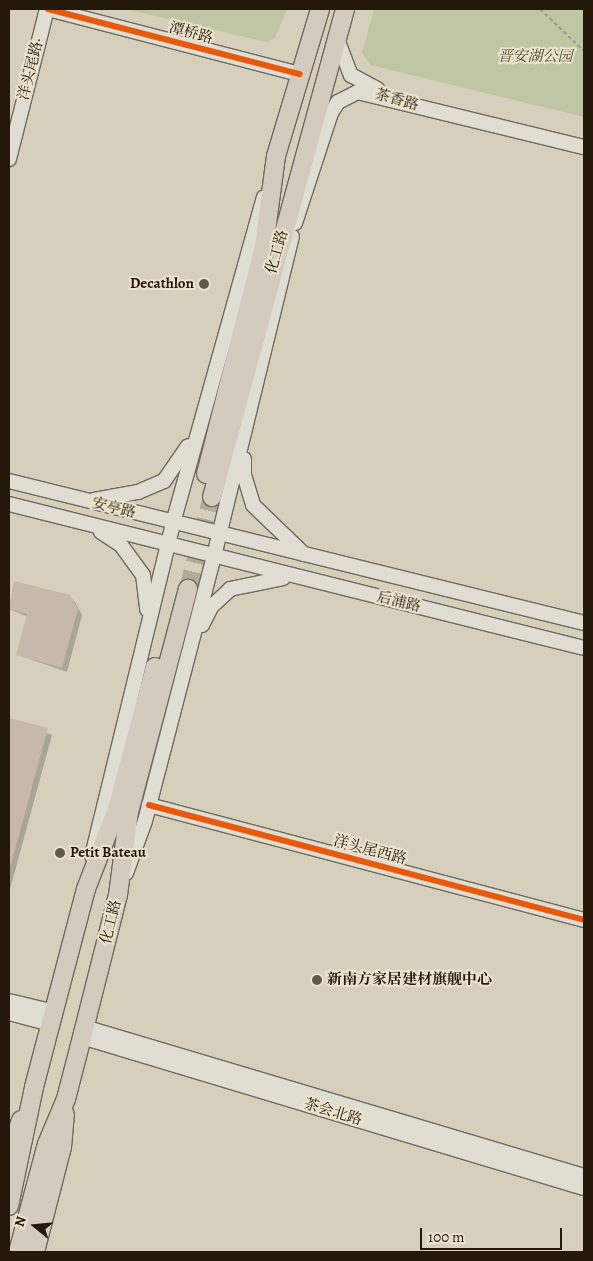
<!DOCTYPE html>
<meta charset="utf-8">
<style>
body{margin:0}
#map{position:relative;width:593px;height:1261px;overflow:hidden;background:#d6cfbc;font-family:Alegreya,"Noto Serif SC",serif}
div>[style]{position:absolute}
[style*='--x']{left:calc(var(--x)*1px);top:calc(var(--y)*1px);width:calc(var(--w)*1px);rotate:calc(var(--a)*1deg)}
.green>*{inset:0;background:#bfc6a4}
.shadow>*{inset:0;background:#0003}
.building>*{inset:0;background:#c6b8ab}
.highway-tunnel>*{height:18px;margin-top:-9px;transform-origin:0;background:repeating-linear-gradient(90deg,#b2aa98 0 18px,transparent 0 27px)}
.path>*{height:2px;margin-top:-1px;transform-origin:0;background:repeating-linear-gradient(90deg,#9d9990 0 4px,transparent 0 6.5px)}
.roads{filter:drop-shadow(1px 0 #6f6a5e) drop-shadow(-1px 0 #6f6a5e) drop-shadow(0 1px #6f6a5e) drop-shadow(0 -1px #6f6a5e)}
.secondary>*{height:14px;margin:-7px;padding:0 7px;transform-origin:7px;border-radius:7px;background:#e0ddd3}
.highway>*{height:18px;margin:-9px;padding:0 9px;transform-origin:9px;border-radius:9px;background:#d3ccbe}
.cycleway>*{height:6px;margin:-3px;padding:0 3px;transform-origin:3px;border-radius:3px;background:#e8590c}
.dots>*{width:14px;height:14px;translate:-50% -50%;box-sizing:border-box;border:2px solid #ece3cd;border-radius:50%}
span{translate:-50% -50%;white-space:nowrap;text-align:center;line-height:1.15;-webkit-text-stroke:4px #ece3cd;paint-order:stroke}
.street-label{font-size:15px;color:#23180a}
.park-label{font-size:15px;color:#4c4a32;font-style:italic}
.poi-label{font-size:15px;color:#23180a;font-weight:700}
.right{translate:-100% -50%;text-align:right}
.left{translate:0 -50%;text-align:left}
.frame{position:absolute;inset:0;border:10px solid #23180a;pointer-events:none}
.north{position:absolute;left:10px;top:1201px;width:50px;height:50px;-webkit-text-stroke:4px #ece3cd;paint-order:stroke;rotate:287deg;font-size:14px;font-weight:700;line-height:20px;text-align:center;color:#23180a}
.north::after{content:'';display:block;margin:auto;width:18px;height:22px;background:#23180a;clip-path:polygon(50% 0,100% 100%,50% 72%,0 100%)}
.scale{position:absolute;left:420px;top:1228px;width:142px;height:22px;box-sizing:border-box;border:2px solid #23180a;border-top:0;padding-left:6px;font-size:15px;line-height:18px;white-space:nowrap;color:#23180a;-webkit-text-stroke:4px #ece3cd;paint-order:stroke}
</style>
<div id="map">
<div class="green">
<div style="clip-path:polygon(125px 9px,287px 9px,275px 38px,267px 42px)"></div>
<div style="clip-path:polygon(374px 9px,584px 9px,584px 117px,370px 65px,362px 52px)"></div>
</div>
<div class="shadow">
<div style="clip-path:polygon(14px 582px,69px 597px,75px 602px,82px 615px,67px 672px,18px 655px,28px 617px,9px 609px)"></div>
<div style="clip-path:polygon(9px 719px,52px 735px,9px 893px)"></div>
</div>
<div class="building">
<div style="clip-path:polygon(14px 581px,70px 595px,78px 609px,62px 668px,16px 655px,27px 614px,9px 609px)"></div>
<div style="clip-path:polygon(9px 718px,48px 728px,9px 872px)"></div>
</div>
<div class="highway-tunnel">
<div style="--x:188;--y:589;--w:95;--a:-75.4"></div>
</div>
<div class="path">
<div style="--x:540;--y:9;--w:61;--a:43.7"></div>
<div style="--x:581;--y:9;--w:3;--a:18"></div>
</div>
<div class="roads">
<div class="secondary">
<div style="--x:48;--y:9;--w:260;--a:14.5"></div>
<div style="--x:337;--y:39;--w:39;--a:69"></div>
<div style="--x:351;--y:75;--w:30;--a:28"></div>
<div style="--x:9;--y:159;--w:155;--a:-75.8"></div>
<div style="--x:295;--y:223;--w:116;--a:-71.9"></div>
<div style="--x:331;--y:113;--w:13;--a:-58"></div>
<div style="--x:338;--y:102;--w:22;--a:-27"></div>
<div style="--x:358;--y:92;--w:233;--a:13.7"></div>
<div style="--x:244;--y:459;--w:16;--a:90"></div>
<div style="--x:244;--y:475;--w:31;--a:73"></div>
<div style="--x:253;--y:505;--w:71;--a:43.9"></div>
<div style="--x:9;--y:481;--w:592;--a:13.87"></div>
<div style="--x:94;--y:500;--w:45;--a:-10.3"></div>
<div style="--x:138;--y:492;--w:28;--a:-23"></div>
<div style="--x:164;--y:481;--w:42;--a:-55.6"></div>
<div style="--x:9;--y:504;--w:593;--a:14.06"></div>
<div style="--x:101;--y:532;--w:24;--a:33"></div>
<div style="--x:121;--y:545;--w:37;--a:54"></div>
<div style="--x:143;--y:575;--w:35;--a:83"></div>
<div style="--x:202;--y:625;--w:20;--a:-63"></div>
<div style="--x:211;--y:607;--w:26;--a:-43"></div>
<div style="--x:230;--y:589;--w:54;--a:-11.7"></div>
<div style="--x:149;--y:805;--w:450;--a:14.8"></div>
<div style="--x:92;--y:856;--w:343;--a:-76.3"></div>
<div style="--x:173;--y:523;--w:338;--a:-74.4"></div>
<div style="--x:126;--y:873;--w:55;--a:-69.9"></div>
<div style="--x:145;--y:821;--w:274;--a:-75.4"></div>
<div style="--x:214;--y:556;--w:329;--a:-76.3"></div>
<div style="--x:9;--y:1001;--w:46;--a:13.7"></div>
<div style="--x:9;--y:1013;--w:43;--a:14.7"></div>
<div style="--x:84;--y:1027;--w:522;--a:16.59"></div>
<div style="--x:82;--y:1037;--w:524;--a:16.74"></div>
</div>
<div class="highway">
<div style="--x:206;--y:474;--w:235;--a:-75.7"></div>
<div style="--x:264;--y:246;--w:91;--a:-82.4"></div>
<div style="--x:276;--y:156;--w:153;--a:-73.3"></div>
<div style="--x:212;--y:497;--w:506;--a:-74.75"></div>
<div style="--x:9;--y:1155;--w:37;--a:-71"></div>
<div style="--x:9;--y:1206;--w:122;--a:-78.1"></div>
<div style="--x:34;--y:1087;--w:205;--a:-75.3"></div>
<div style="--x:86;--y:889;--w:86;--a:-68.8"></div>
<div style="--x:117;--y:809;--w:147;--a:-75"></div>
<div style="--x:18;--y:1252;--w:112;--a:-75"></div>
<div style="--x:47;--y:1144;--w:49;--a:-67.1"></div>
<div style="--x:66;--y:1099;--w:64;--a:-75.5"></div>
<div style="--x:82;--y:1037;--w:146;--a:-75.8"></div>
<div style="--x:118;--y:895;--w:84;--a:-82.5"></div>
<div style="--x:129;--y:812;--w:231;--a:-75.2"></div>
<div style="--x:35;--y:1252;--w:108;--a:-75.6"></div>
<div style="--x:62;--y:1147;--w:33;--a:-85"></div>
</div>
</div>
<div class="cycleway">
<div style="--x:48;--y:9;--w:260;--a:14.5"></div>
<div style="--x:149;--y:805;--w:450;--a:14.8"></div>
</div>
<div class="dots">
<div style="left:204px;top:284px;background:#625848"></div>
<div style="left:60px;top:853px;background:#625848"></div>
<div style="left:317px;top:980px;background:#625848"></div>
</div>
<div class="street-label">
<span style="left:191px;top:33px;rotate:15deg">潭桥路</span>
<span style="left:31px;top:69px;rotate:-76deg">洋头尾路·</span>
<span style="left:397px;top:100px;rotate:16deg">茶香路</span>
<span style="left:277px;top:252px;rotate:-74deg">化工路</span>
<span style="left:114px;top:508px;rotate:14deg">安亭路</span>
<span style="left:399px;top:602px;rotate:14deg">后浦路</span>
<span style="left:370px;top:850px;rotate:15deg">洋头尾西路</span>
<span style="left:111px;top:922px;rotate:-76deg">化工路</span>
<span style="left:333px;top:1112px;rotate:17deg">茶会北路</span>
</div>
<div class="park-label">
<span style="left:535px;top:57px">晋安湖公园</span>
</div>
<div class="poi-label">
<span class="right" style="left:194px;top:284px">Decathlon</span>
<span class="left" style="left:70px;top:853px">Petit Bateau</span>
<span class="left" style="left:327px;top:980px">新南方家居建材旗舰中心</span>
</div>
<div class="frame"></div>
<div class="north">N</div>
<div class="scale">100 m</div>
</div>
